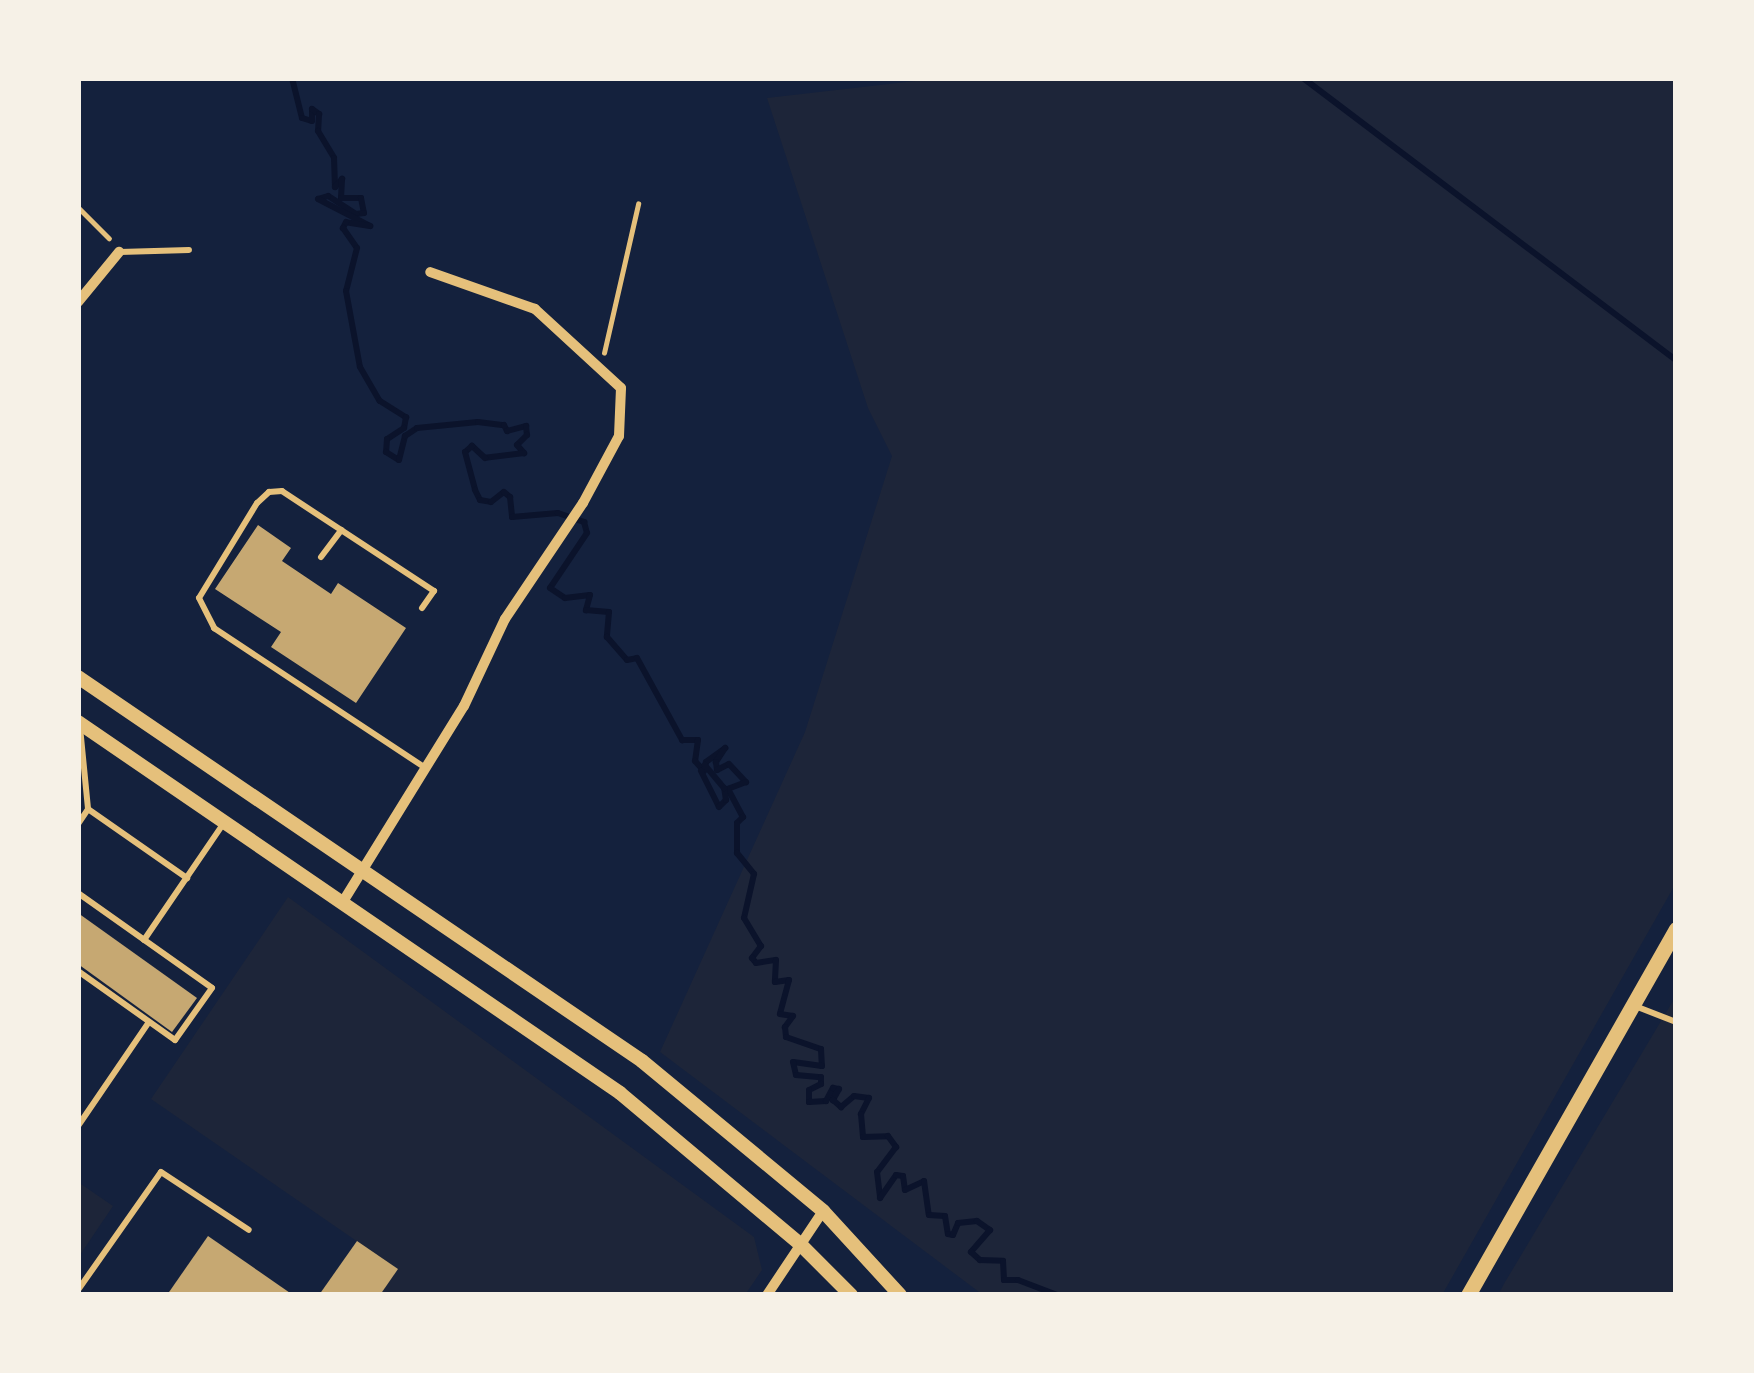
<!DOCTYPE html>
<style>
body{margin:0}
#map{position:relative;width:1754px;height:1373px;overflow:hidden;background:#14213d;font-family:Spectral,serif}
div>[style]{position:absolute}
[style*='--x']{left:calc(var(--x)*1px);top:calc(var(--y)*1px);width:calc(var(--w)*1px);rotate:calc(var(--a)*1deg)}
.green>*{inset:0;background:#1d2539}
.stream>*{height:6px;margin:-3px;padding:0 3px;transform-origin:3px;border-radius:3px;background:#0b132b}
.building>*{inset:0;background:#c6a872}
.path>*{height:4.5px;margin:-2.25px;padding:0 2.25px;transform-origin:2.25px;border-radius:2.25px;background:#e5c07b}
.service>*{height:6px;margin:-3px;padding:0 3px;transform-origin:3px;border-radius:3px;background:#e5c07b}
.minor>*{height:10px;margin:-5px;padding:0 5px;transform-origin:5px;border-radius:5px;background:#e5c07b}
.tertiary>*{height:14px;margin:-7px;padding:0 7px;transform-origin:7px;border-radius:7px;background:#e5c07b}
.secondary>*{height:15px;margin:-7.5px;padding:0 7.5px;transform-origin:7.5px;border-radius:7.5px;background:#e5c07b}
span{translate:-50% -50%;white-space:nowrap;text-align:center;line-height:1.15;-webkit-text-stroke:12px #f6f1e7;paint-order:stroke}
.frame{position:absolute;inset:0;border:81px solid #f6f1e7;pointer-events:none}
</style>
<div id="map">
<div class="green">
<div style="clip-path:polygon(941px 78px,1676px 78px,1676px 883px,1442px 1295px,983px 1295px,660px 1052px,805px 732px,892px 456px,868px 408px,767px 98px)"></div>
<div style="clip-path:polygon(288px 897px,754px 1237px,762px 1270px,745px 1295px,380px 1295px,397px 1269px,151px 1099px)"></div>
<div style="clip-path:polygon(1676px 996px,1676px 1295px,1498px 1295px,1505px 1282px)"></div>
<div style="clip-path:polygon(78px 1182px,113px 1206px,78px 1258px)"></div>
</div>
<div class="stream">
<div style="--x:292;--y:78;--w:41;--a:76"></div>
<div style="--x:302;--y:118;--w:10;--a:17"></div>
<div style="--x:312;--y:121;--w:12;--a:-90"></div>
<div style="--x:312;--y:109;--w:9;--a:36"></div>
<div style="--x:319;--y:114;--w:17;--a:93"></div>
<div style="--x:318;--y:131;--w:31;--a:59"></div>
<div style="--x:334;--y:158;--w:29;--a:88"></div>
<div style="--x:335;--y:187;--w:11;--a:-49"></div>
<div style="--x:342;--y:179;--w:19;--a:93"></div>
<div style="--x:341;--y:198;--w:20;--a:0"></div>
<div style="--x:361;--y:198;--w:15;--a:79"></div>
<div style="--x:364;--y:213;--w:8;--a:173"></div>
<div style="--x:356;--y:214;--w:33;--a:-147"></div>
<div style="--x:328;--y:196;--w:10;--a:163"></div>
<div style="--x:318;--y:199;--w:59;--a:27.4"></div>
<div style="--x:370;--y:226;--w:24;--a:-171"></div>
<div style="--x:346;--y:222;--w:7;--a:117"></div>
<div style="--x:343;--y:228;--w:24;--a:55"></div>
<div style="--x:357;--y:248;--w:44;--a:104.3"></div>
<div style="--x:346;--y:291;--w:77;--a:79.6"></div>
<div style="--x:360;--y:367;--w:39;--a:60"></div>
<div style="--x:380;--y:401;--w:31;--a:32"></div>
<div style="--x:406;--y:417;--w:11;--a:100"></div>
<div style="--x:404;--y:428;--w:20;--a:147"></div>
<div style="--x:387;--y:439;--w:13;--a:94"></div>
<div style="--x:386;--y:452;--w:15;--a:32"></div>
<div style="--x:399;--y:460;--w:25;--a:-76"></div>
<div style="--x:405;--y:436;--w:14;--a:-34"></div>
<div style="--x:417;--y:428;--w:61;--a:-5.6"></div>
<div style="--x:478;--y:422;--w:26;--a:7"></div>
<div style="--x:504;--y:425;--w:7;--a:63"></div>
<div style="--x:507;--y:431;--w:20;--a:-15"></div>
<div style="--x:526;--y:426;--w:9;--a:84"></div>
<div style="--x:527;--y:435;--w:14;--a:135"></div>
<div style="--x:517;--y:445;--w:11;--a:49"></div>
<div style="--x:524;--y:453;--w:39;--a:173"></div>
<div style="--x:485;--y:458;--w:18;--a:-137"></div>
<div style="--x:472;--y:446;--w:9;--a:139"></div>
<div style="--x:465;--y:452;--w:39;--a:75"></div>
<div style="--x:475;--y:490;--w:11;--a:63"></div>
<div style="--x:480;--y:500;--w:11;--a:10"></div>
<div style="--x:491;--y:502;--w:16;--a:-38"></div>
<div style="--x:504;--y:492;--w:8;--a:40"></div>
<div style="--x:510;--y:497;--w:20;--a:84"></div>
<div style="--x:512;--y:517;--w:46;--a:-5"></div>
<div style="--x:558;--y:513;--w:28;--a:19"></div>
<div style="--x:584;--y:522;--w:11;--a:75"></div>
<div style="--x:587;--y:533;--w:66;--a:123.9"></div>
<div style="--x:550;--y:588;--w:18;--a:34"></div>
<div style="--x:565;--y:598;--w:25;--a:-7"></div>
<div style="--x:590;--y:595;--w:16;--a:105"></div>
<div style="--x:586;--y:610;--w:23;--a:5"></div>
<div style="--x:609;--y:612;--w:25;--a:95"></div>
<div style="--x:607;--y:637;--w:30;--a:49"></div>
<div style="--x:627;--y:660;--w:10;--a:-11"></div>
<div style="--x:637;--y:658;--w:94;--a:61.2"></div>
<div style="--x:682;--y:740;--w:16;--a:0"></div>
<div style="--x:698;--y:740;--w:21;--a:98"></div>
<div style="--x:695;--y:761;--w:13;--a:48"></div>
<div style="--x:704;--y:771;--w:9;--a:-77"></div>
<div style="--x:706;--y:762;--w:24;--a:-36"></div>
<div style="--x:725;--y:748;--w:17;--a:123"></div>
<div style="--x:716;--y:762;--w:8;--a:83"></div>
<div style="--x:717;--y:770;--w:13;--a:-27"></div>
<div style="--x:729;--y:764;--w:25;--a:47"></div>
<div style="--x:746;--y:782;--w:19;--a:159"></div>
<div style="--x:728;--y:789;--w:32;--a:62"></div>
<div style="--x:743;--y:817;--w:8;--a:135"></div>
<div style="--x:737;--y:823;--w:30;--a:90"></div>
<div style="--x:737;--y:853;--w:27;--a:51"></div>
<div style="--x:754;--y:874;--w:45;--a:102.8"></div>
<div style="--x:744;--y:918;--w:33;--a:59"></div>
<div style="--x:761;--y:946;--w:15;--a:127"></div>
<div style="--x:752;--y:958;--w:6;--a:51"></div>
<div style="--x:756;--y:963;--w:20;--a:-9"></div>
<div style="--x:776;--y:960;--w:22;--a:93"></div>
<div style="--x:775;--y:982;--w:14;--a:-8"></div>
<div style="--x:789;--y:980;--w:35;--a:105"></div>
<div style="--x:780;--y:1014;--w:13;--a:9"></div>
<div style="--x:793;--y:1016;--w:14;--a:126"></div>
<div style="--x:785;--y:1027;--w:10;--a:84"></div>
<div style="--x:786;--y:1037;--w:37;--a:19"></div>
<div style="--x:821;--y:1049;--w:17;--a:87"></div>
<div style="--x:822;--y:1066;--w:29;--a:-172"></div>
<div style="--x:793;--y:1062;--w:13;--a:77"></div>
<div style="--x:796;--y:1075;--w:25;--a:5"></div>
<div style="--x:821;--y:1077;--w:7;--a:90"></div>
<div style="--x:821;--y:1084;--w:13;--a:153"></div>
<div style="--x:809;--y:1090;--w:12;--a:90"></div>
<div style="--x:809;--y:1102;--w:17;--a:-3"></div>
<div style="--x:826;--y:1101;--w:15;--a:-62"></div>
<div style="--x:833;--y:1088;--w:6;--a:9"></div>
<div style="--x:839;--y:1089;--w:13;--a:119"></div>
<div style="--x:833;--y:1100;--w:11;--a:41"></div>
<div style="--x:841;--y:1107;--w:17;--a:-40"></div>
<div style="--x:854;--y:1096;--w:15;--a:8"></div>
<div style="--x:869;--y:1098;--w:18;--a:117"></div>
<div style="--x:861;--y:1114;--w:23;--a:85"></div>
<div style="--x:863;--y:1137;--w:25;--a:-2"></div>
<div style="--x:888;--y:1136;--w:14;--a:54"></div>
<div style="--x:896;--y:1147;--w:31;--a:127"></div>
<div style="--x:877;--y:1172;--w:26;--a:83"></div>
<div style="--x:880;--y:1198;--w:28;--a:-55"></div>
<div style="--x:896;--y:1175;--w:7;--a:8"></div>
<div style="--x:903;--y:1176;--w:14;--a:82"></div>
<div style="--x:905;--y:1190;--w:21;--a:-25"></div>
<div style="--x:924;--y:1181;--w:34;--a:82"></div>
<div style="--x:929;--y:1215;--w:16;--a:4"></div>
<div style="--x:945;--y:1216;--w:18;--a:81"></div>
<div style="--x:948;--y:1234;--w:5;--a:11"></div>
<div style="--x:953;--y:1235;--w:13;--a:-67"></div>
<div style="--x:958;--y:1223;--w:19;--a:-6"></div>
<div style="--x:977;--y:1221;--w:16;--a:35"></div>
<div style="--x:990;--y:1230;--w:29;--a:131"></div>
<div style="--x:971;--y:1252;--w:12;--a:42"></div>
<div style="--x:980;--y:1260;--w:23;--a:2"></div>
<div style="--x:1003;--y:1261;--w:19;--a:87"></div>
<div style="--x:1004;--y:1280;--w:14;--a:0"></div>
<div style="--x:1018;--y:1280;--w:42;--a:21"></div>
<div style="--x:1303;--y:78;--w:468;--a:37.1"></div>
<div style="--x:701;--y:771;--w:40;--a:63.4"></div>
<div style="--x:719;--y:807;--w:10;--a:-45"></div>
<div style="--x:726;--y:800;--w:12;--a:-99"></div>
<div style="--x:724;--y:788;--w:30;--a:-130"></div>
</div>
<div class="building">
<div style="clip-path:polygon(258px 525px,291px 548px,282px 561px,331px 594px,338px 583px,406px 628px,356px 703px,271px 647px,281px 632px,215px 589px)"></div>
<div style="clip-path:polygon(78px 913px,197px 998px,172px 1032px,78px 964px)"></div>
<div style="clip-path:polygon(208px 1236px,293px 1295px,167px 1295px)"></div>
<div style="clip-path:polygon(357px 1241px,398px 1269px,380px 1295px,319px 1295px)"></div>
</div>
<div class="path">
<div style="--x:78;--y:207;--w:44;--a:45"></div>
<div style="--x:604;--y:353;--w:153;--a:-77.1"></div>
</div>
<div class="service">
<div style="--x:120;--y:252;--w:69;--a:-1.7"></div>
<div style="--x:321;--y:557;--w:34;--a:-53"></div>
<div style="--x:422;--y:608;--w:21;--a:-55"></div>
<div style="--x:434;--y:591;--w:182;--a:-146.7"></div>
<div style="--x:282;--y:491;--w:13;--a:176"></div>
<div style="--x:269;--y:492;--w:16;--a:137"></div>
<div style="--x:257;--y:503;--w:111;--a:121.4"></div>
<div style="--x:199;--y:598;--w:34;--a:63"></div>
<div style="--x:214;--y:628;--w:252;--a:33.5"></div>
<div style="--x:80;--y:727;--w:82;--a:84.4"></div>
<div style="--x:88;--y:809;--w:121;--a:34.9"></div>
<div style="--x:78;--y:824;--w:18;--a:-56"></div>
<div style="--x:78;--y:893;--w:164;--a:35.3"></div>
<div style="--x:212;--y:988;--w:64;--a:125.4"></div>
<div style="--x:175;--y:1040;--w:119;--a:-144.6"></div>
<div style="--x:144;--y:940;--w:140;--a:-55.7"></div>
<div style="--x:1635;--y:1006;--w:44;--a:21.3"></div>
<div style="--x:78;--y:1126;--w:126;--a:-55.7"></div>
<div style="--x:78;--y:1290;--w:144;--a:-54.9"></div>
<div style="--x:161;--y:1172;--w:105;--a:33.4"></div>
</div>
<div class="minor">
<div style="--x:78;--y:302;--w:65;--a:-50.6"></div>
<div style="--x:344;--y:900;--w:228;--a:-58.3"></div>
<div style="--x:464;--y:706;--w:96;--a:-64.8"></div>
<div style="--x:505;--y:619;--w:140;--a:-56.1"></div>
<div style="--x:583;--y:503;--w:76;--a:-61.8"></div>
<div style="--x:619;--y:436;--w:48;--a:-87.6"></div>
<div style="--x:621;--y:388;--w:117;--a:-137.4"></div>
<div style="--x:535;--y:309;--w:111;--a:-160.6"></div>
<div style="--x:767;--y:1295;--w:101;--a:-56.3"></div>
</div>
<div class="tertiary">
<div style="--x:78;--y:677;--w:682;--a:34.25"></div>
<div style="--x:642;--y:1061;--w:235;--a:39.6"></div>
<div style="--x:823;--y:1211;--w:114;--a:47.5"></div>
<div style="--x:78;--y:722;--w:657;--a:34.39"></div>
<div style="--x:620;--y:1093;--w:236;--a:40"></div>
<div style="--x:801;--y:1245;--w:71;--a:45"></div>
</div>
<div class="secondary">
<div style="--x:1468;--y:1295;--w:421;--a:-60.4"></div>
</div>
<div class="frame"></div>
</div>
